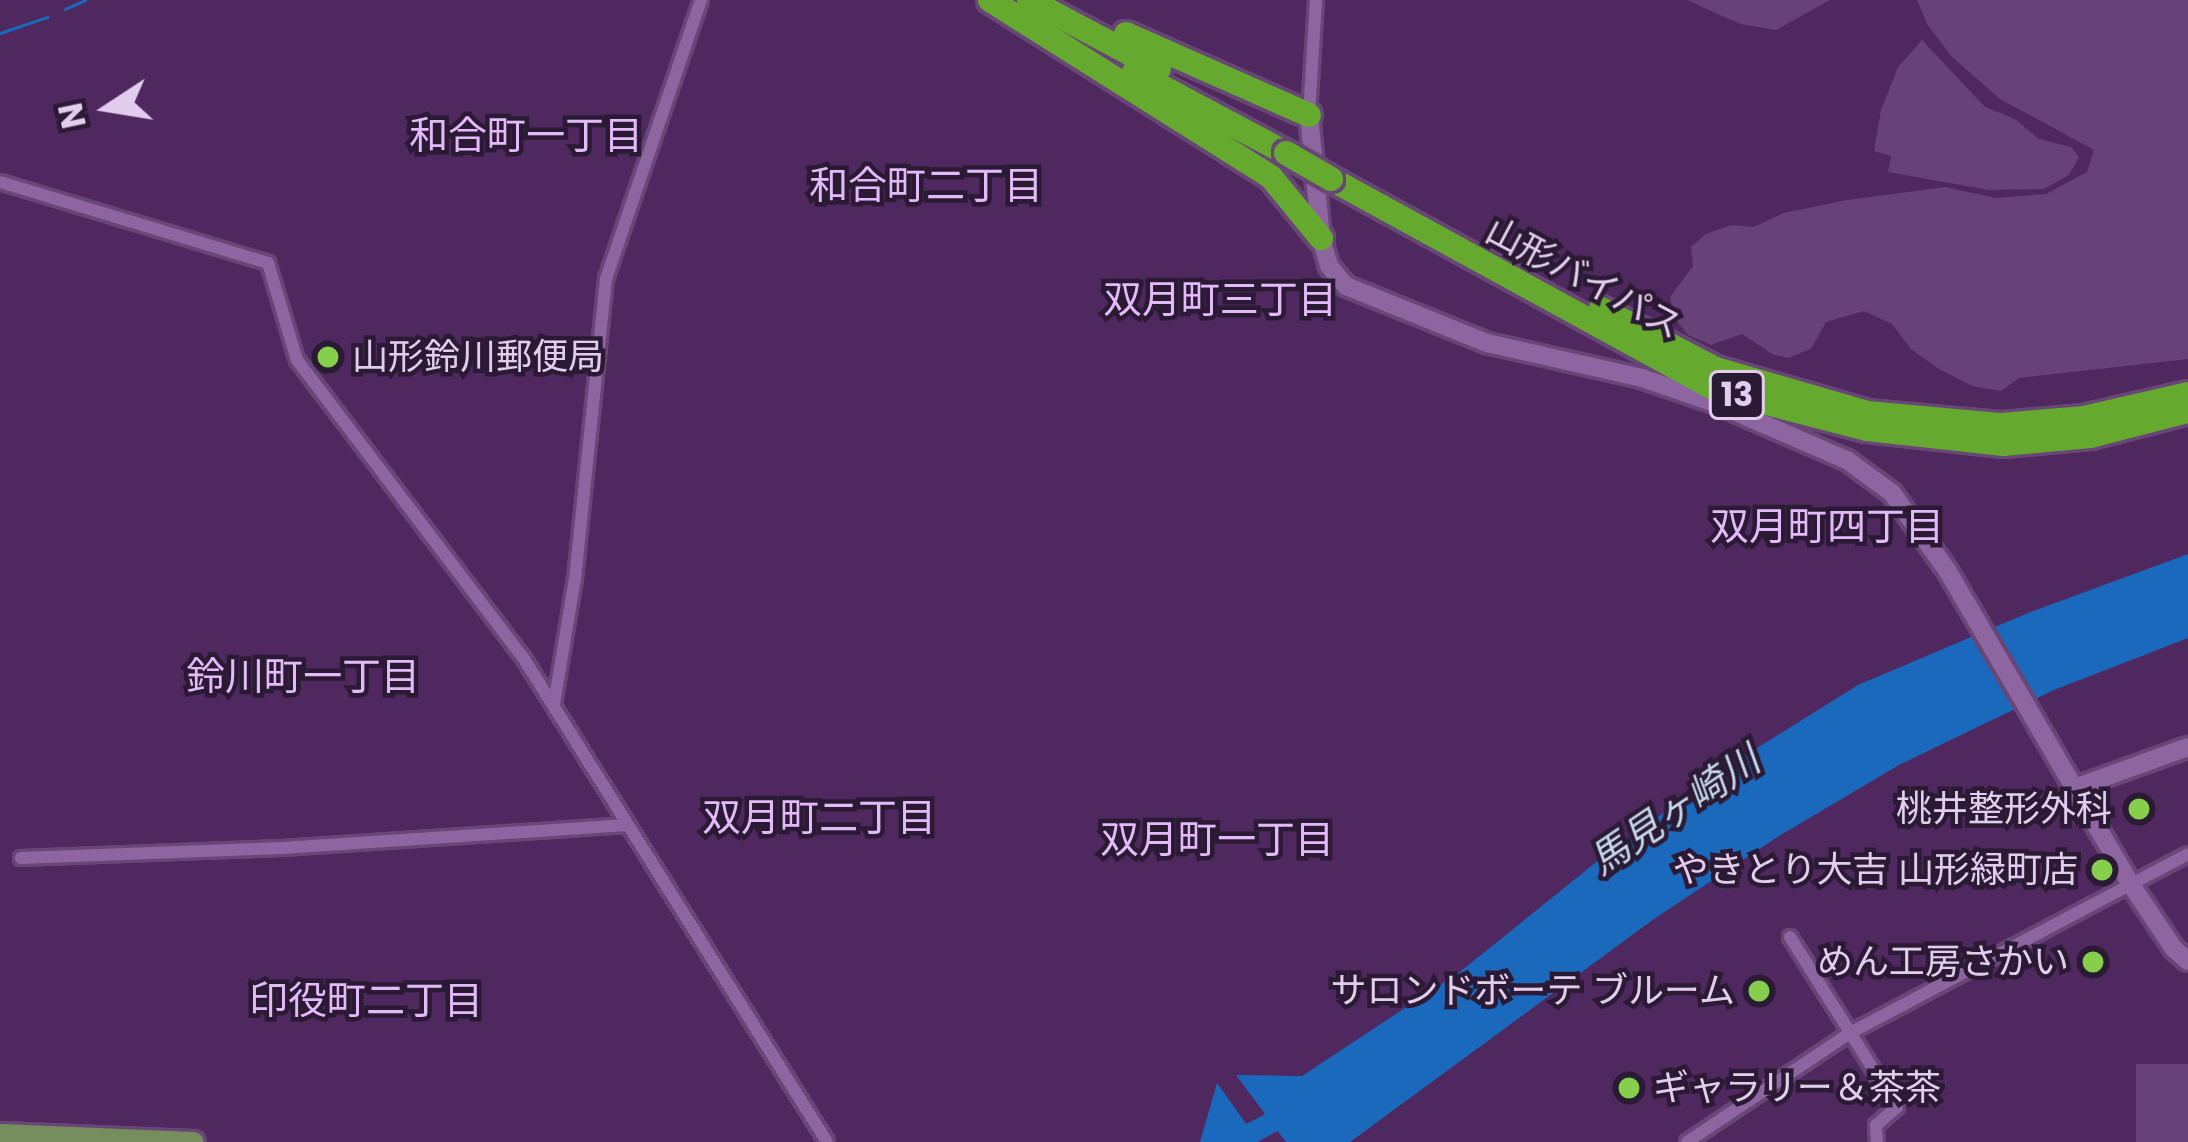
<!DOCTYPE html>
<meta charset="utf-8">
<style>
body{margin:0}
#map{position:relative;width:2188px;height:1142px;overflow:hidden;background:#4e285f;font-family:Poppins,"Noto Sans JP",sans-serif}
div>[style]{position:absolute}
[style*='--x']{left:calc(var(--x)*1px);top:calc(var(--y)*1px);width:calc(var(--w)*1px);rotate:calc(var(--a)*1deg)}
.green>*{inset:0;background:#664278;transform-origin:0 0}
.water>*{inset:0;background:#1b69bd}
.stream>*{height:3px;margin:-1.5px;padding:0 1.5px;transform-origin:1.5px;border-radius:1.5px;background:#1b69bd}
.river>*{height:21px;margin:-10.5px;padding:0 10.5px;transform-origin:10.5px;border-radius:10.5px;background:#1b69bd}
.roads{filter:drop-shadow(3px 0 #684676) drop-shadow(-3px 0 #684676) drop-shadow(0 3px #684676) drop-shadow(0 -3px #684676)}
.street>*{height:12px;margin:-6px;padding:0 6px;transform-origin:6px;border-radius:6px;background:#8d65a1}
.secondary>*{height:18px;margin:-9px;padding:0 9px;transform-origin:9px;border-radius:9px;background:#8d65a1}
.primary>*{height:21px;margin:-10.5px;padding:0 10.5px;transform-origin:10.5px;border-radius:10.5px;background:#768e5d}
.highway>*{height:24px;margin:-12px;padding:0 12px;transform-origin:12px;border-radius:12px;background:#66a92f}
.bridges{filter:drop-shadow(3px 0 #684676) drop-shadow(-3px 0 #684676) drop-shadow(0 3px #684676) drop-shadow(0 -3px #684676)}
.highway-bridge>*{height:24px;margin:-12px;padding:0 12px;transform-origin:12px;border-radius:12px;background:#66a92f}
.dots>*{width:33px;height:33px;translate:-50% -50%;box-sizing:border-box;border:6px solid #2b1a33;border-radius:50%}
span{translate:-50% -50%;white-space:nowrap;text-align:center;line-height:1.15;-webkit-text-stroke:9px #2b1a33;paint-order:stroke}
.shield-label span{padding:3px 9px;background:#2b1a33;border:3px solid;border-radius:9px;-webkit-text-stroke-width:0}
.shield-label{font-size:33px;color:#e3cdee;font-weight:700}
.street-label{font-size:36px;color:#e3cdee}
.poi-label{font-size:36px;color:#e3cdee}
.left{translate:0 -50%;text-align:left}
.right{translate:-100% -50%;text-align:right}
.neighbourhood-label{font-size:39px;color:#e4b9fa}
.water-label{font-size:39px;color:#c5d7ed;font-style:italic}
.north{position:absolute;left:48px;top:48px;width:120px;height:120px;-webkit-text-stroke:9px #2b1a33;paint-order:stroke;rotate:258deg;font-size:33px;font-weight:700;line-height:48px;text-align:center;color:#e3cdee}
.north::after{content:'';display:block;margin:auto;width:42px;height:54px;background:#e3cdee;clip-path:polygon(50% 0,100% 100%,50% 72%,0 100%)}
</style>
<div id="map">
<div class="green">
<div style="clip-path:polygon(1687px 0,1830px 0,1776px 30px,1740px 24px)"></div>
<div style="clip-path:polygon(1917px 0,2188px 0,2188px 359px,2019px 378px,2001px 391px,1972px 386px,1939px 369px,1911px 349px,1892px 324px,1864px 311px,1826px 322px,1811px 349px,1788px 358px,1772px 354px,1742px 334px,1711px 345px,1688px 335px,1674px 318px,1670px 297px,1693px 266px,1691px 247px,1706px 234px,1731px 225px,1754px 227px,1784px 213px,1847px 200px,1945px 187px,1996px 198px,2046px 194px,2087px 172px,2094px 150px,2000px 99px,1952px 57px,1927px 24px)"></div>
<div style="clip-path:polygon(1922px 40px,1985px 107px,2015px 119px,2039px 139px,2071px 147px,2079px 157px,2069px 175px,2044px 189px,1989px 190px,1888px 172px,1891px 156px,1874px 151px,1881px 110px,1898px 67px)"></div>
<div style="left:2136px;top:1064px;width:52px;height:78px"></div>
</div>
<div class="water">
<div style="clip-path:polygon(2188px 554px,2188px 638px,2054px 690px,1899px 765px,1779px 836px,1654px 919px,1350px 1142px,1286px 1142px,1236px 1075px,1302px 1076px,1461px 971px,1605px 855px,1730px 765px,1858px 685px,2028px 613px)"></div>
<div style="clip-path:polygon(1217px 1083px,1259px 1142px,1200px 1142px)"></div>
</div>
<div class="stream">
<div style="--x:65;--y:9;--w:22;--a:-24"></div>
<div style="--x:0;--y:33;--w:50;--a:-18.8"></div>
</div>
<div class="river">
<div style="--x:1233;--y:1142;--w:69;--a:-27.7"></div>
</div>
<div class="roads">
<div class="street">
<div style="--x:1309;--y:115;--w:115;--a:-86.5"></div>
<div style="--x:0;--y:182;--w:280;--a:16.8"></div>
<div style="--x:268;--y:263;--w:101;--a:73.4"></div>
<div style="--x:297;--y:360;--w:375;--a:52.8"></div>
<div style="--x:524;--y:659;--w:570;--a:57.9"></div>
<div style="--x:554;--y:704;--w:127;--a:-80.5"></div>
<div style="--x:575;--y:579;--w:302;--a:-84.1"></div>
<div style="--x:606;--y:279;--w:295;--a:-71.2"></div>
<div style="--x:21;--y:858;--w:261;--a:-2.2"></div>
<div style="--x:282;--y:848;--w:346;--a:-3.8"></div>
<div style="--x:1790;--y:937;--w:201;--a:57.8"></div>
<div style="--x:1897;--y:1107;--w:28;--a:139"></div>
<div style="--x:1876;--y:1125;--w:17;--a:87"></div>
<div style="--x:1687;--y:1142;--w:196;--a:-33.8"></div>
<div style="--x:1850;--y:1033;--w:382;--a:-27.9"></div>
</div>
<div class="secondary">
<div style="--x:1309;--y:115;--w:124;--a:84.4"></div>
<div style="--x:1321;--y:238;--w:29;--a:74"></div>
<div style="--x:1329;--y:266;--w:26;--a:50"></div>
<div style="--x:1346;--y:286;--w:152;--a:22"></div>
<div style="--x:1487;--y:343;--w:159;--a:12.7"></div>
<div style="--x:1642;--y:378;--w:77;--a:18.9"></div>
<div style="--x:1715;--y:403;--w:144;--a:23.4"></div>
<div style="--x:1847;--y:460;--w:56;--a:36.3"></div>
<div style="--x:1892;--y:493;--w:95;--a:54.5"></div>
<div style="--x:1947;--y:570;--w:363;--a:59.7"></div>
<div style="--x:2130;--y:883;--w:79;--a:56.3"></div>
<div style="--x:2174;--y:949;--w:18;--a:41"></div>
<div style="--x:2072;--y:789;--w:123;--a:-19.9"></div>
</div>
<div class="primary">
<div style="--x:0;--y:1134;--w:193;--a:2.4"></div>
</div>
<div class="highway">
<div style="--x:990;--y:0;--w:332;--a:32.2"></div>
<div style="--x:1271;--y:177;--w:79;--a:50.7"></div>
<div style="--x:1029;--y:0;--w:147;--a:28"></div>
<div style="--x:1126;--y:34;--w:200;--a:23.9"></div>
<div style="--x:1134;--y:72;--w:172;--a:28.1"></div>
<div style="--x:1331;--y:179;--w:439;--a:28.7"></div>
<div style="--x:1716;--y:390;--w:156;--a:14.5"></div>
<div style="--x:1867;--y:429;--w:137;--a:6.3"></div>
<div style="--x:2003;--y:444;--w:88;--a:-5.2"></div>
<div style="--x:2091;--y:436;--w:100;--a:-14.5"></div>
<div style="--x:1601;--y:309;--w:130;--a:27.6"></div>
<div style="--x:1716;--y:369;--w:157;--a:16.2"></div>
<div style="--x:1867;--y:413;--w:136;--a:5.1"></div>
<div style="--x:2002;--y:425;--w:82;--a:-4.9"></div>
<div style="--x:2084;--y:418;--w:107;--a:-13"></div>
</div>
</div>
<div class="bridges">
<div class="highway-bridge">
<div style="--x:1286;--y:153;--w:52;--a:30"></div>
</div>
</div>
<div class="dots">
<div style="left:328px;top:357px;background:#85cf4d"></div>
<div style="left:2139px;top:809px;background:#85cf4d"></div>
<div style="left:2102px;top:870px;background:#85cf4d"></div>
<div style="left:2093px;top:962px;background:#85cf4d"></div>
<div style="left:1759px;top:991px;background:#85cf4d"></div>
<div style="left:1629px;top:1088px;background:#85cf4d"></div>
</div>
<div class="shield-label">
<span style="left:1737px;top:395px">13</span>
</div>
<div class="street-label">
<span style="left:1584px;top:278px;rotate:28deg">山形バイパス</span>
</div>
<div class="poi-label">
<span class="left" style="left:352px;top:357px">山形鈴川郵便局</span>
<span class="right" style="left:2112px;top:809px">桃井整形外科</span>
<span class="right" style="left:2078px;top:870px">やきとり大吉 山形緑町店</span>
<span class="right" style="left:2069px;top:962px">めん工房さかい</span>
<span class="right" style="left:1735px;top:991px">サロンドボーテ ブルーム</span>
<span class="left" style="left:1653px;top:1088px">ギャラリー＆茶茶</span>
</div>
<div class="neighbourhood-label">
<span style="left:526px;top:136px">和合町一丁目</span>
<span style="left:926px;top:186px">和合町二丁目</span>
<span style="left:1220px;top:300px">双月町三丁目</span>
<span style="left:1827px;top:527px">双月町四丁目</span>
<span style="left:303px;top:677px">鈴川町一丁目</span>
<span style="left:819px;top:818px">双月町二丁目</span>
<span style="left:1217px;top:840px">双月町一丁目</span>
<span style="left:366px;top:1001px">印役町二丁目</span>
</div>
<div class="water-label">
<span style="left:1675px;top:811px;rotate:-34deg">馬見ヶ崎川</span>
</div>
<div class="north">N</div>
</div>
